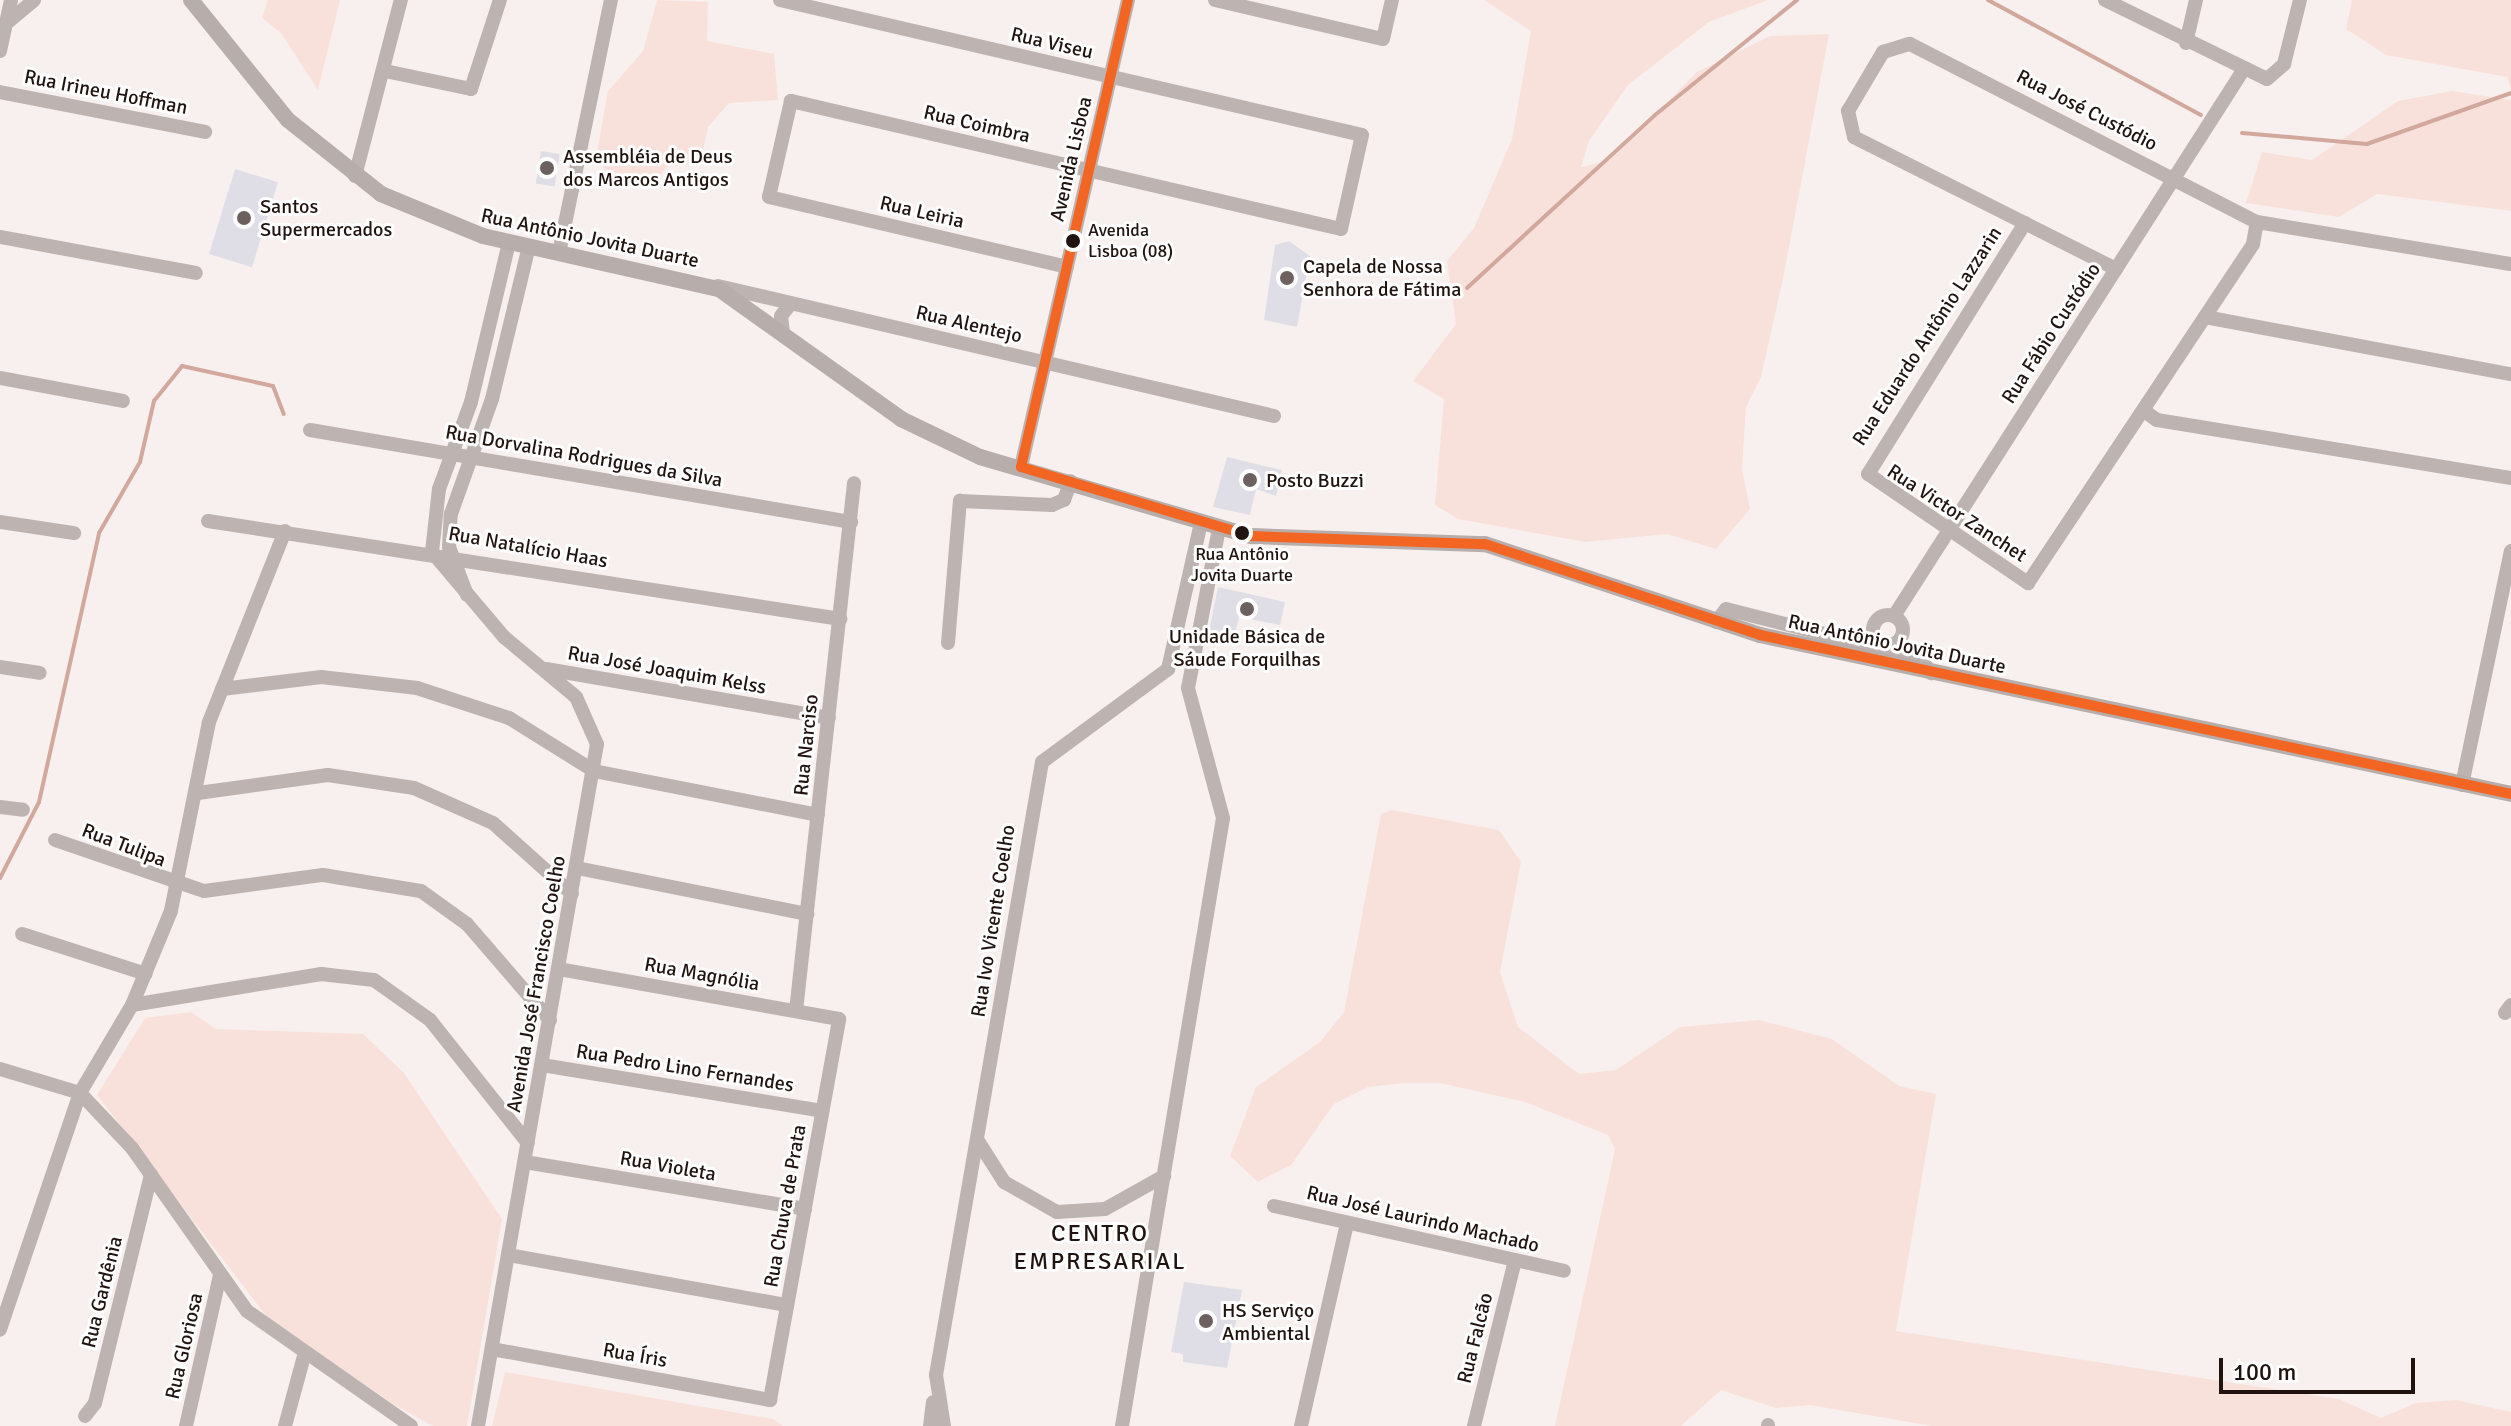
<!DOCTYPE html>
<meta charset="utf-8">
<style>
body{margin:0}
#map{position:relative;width:2511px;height:1426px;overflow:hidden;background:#f8f0ee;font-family:Signika,sans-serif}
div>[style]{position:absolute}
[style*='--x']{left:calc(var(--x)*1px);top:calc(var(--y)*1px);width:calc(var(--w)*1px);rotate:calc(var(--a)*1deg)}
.green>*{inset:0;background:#f9e1db}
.stream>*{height:4px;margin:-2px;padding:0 2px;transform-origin:2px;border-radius:2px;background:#d2a89d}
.building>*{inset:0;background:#dfdee7;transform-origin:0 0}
.minor>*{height:14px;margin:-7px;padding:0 7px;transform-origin:7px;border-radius:7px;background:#bdb4b2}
.minor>.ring{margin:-7px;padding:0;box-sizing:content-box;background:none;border:14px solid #bdb4b2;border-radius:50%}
.major>*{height:16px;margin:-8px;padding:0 8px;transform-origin:8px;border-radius:8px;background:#b7adaa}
.bus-1>*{height:10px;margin:-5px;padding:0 5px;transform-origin:5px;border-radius:5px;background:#f26522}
.dots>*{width:22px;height:22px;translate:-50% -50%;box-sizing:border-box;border:4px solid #fefefe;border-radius:50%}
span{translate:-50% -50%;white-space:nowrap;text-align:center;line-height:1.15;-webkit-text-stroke:6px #fefefe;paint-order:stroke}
.bus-label{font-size:18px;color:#211410}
.left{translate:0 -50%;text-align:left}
.street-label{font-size:20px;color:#211410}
.poi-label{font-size:20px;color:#211410}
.quarter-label{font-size:24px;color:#211410;letter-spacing:2px}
.scale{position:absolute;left:2219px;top:1358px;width:196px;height:36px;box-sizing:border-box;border:4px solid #211410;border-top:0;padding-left:10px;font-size:24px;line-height:28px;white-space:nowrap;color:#211410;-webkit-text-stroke:6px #fefefe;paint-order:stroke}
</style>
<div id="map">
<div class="green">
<div style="clip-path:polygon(268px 0,340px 0,318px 90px,281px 33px,262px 18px)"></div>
<div style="clip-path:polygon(657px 0,708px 2px,707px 41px,774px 54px,778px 100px,729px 103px,708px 127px,700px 164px,666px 167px,653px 187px,608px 173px,596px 157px,608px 91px,643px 51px)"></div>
<div style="clip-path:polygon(1484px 0,1768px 0,1709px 22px,1628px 85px,1589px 141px,1581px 167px,1609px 161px,1697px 72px,1770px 36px,1829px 34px,1783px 279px,1761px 377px,1746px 407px,1742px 469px,1750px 509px,1716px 549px,1667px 534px,1585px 542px,1458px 519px,1435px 505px,1444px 399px,1413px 381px,1456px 324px,1447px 261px,1474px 228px,1512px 139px,1531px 31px)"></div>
<div style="clip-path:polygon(2352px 0,2511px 0,2511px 90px,2507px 77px,2386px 55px,2346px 29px)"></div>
<div style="clip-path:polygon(2452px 91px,2511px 100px,2511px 211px,2377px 194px,2339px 217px,2246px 203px,2262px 152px,2312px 160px,2398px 101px)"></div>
<div style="clip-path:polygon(1392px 810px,1499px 830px,1521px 862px,1500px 972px,1518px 1027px,1579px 1074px,1616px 1070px,1680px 1027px,1759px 1020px,1832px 1039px,1899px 1086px,1936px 1094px,1896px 1331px,2339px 1399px,2381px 1418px,2416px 1403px,2456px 1400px,2511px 1412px,2511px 1426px,1932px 1426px,1810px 1405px,1776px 1408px,1721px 1390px,1681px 1426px,1555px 1426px,1615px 1149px,1608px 1135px,1525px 1102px,1440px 1083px,1404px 1083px,1368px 1087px,1334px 1104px,1291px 1165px,1258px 1182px,1230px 1156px,1256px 1087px,1320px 1042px,1344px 1012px,1381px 814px)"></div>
<div style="clip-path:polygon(191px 1012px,216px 1029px,363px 1034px,404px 1073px,502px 1219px,467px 1426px,433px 1426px,393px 1404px,267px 1317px,97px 1095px,145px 1018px)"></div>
<div style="clip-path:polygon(505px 1372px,773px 1419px,783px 1426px,492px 1426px)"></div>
</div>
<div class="stream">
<div style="--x:1988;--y:0;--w:242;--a:28.4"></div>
<div style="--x:2242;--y:133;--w:125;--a:5"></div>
<div style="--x:2367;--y:144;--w:153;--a:-19.5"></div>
<div style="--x:1467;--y:288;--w:255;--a:-42.6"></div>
<div style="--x:1655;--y:115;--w:183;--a:-39"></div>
<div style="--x:0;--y:878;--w:85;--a:-62.8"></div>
<div style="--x:39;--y:802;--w:276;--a:-77.4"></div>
<div style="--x:99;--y:533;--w:82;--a:-60"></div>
<div style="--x:140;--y:462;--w:63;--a:-77.1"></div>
<div style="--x:154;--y:401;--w:45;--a:-51.3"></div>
<div style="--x:182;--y:366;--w:93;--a:12.4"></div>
<div style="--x:273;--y:386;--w:30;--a:69"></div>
</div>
<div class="building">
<div style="left:541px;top:151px;width:19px;height:33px;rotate:9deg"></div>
<div style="left:235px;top:169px;width:45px;height:89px;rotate:17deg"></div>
<div style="clip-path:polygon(1289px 241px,1310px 256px,1297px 327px,1264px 320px,1275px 245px)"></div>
<div style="clip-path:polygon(1227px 457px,1282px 470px,1276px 496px,1256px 489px,1250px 515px,1213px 507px)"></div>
<div style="clip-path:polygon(1218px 587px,1285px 602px,1280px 625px,1239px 617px,1234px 637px,1209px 631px)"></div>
<div style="clip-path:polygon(1184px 1282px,1242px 1290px,1227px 1368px,1183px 1362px,1183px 1354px,1171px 1352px)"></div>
</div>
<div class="minor">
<div style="--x:780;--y:0;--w:597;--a:13.06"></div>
<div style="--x:1362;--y:135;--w:96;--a:102.6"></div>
<div style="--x:1341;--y:229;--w:565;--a:-166.9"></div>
<div style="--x:791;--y:101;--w:98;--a:102.9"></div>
<div style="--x:769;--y:197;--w:306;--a:13.2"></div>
<div style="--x:1215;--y:0;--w:172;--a:13.1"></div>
<div style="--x:1383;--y:39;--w:40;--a:-77"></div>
<div style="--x:2105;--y:0;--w:180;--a:26"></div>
<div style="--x:2267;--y:79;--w:23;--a:-41"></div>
<div style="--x:2284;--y:64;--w:66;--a:-76"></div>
<div style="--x:8;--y:22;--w:34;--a:-40"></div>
<div style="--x:2186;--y:43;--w:44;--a:-76.9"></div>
<div style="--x:0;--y:51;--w:52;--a:-77.8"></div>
<div style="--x:385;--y:71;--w:88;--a:11.8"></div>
<div style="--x:471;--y:89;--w:94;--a:-72"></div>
<div style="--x:0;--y:92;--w:209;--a:11"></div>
<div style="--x:355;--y:176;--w:182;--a:-75.4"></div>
<div style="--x:2025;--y:223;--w:296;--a:122"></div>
<div style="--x:1868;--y:474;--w:194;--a:34.3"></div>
<div style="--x:2028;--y:583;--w:407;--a:-56.4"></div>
<div style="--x:2253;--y:244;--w:22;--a:-80"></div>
<div style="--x:0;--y:237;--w:199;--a:10.4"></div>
<div style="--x:559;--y:253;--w:258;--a:-78.4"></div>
<div style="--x:2116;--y:269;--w:293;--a:-153.3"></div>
<div style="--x:1854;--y:137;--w:27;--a:-103"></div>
<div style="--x:1848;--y:111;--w:69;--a:-59.3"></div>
<div style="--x:1883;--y:52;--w:28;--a:-17"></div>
<div style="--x:1910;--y:44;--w:390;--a:27.2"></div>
<div style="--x:2257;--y:222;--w:257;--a:9.4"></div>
<div style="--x:718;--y:286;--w:571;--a:13.16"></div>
<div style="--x:2205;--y:317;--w:311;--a:10.6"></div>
<div style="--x:783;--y:332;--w:16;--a:-97"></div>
<div style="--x:781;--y:316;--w:16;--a:-52"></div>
<div style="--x:0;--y:378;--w:125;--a:10.6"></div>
<div style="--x:2143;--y:410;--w:17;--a:36"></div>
<div style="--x:2157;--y:420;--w:359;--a:9.3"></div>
<div style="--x:310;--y:430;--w:549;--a:9.65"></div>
<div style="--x:1021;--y:467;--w:479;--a:-77.1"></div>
<div style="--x:208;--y:521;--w:640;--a:8.81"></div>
<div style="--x:0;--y:522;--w:75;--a:8.5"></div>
<div style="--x:285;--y:531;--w:206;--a:111.7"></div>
<div style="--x:209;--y:722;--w:193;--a:101.4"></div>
<div style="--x:171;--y:911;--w:102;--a:112.5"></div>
<div style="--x:132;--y:1005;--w:102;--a:120.6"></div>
<div style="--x:80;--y:1093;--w:76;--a:46.6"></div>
<div style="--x:132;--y:1148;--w:199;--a:54.8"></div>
<div style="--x:247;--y:1311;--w:200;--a:35"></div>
<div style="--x:467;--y:595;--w:51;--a:-110.6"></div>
<div style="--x:449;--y:547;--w:33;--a:-87"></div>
<div style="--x:451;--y:514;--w:122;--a:-70.4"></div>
<div style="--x:492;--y:399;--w:157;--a:-76.4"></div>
<div class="ring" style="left:1873px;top:615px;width:16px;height:16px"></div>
<div style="--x:1894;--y:616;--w:646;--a:-57.39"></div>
<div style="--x:1716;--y:622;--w:16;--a:-52"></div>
<div style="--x:1726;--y:609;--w:200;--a:14.2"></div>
<div style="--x:1920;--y:658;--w:19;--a:54"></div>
<div style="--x:948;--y:643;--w:143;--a:-85.2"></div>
<div style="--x:960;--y:501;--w:92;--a:2.5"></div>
<div style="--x:1052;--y:505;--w:13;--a:-23"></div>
<div style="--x:1064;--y:500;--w:20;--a:-70"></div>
<div style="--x:0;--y:667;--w:40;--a:8.5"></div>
<div style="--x:546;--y:669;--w:287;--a:9.8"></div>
<div style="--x:222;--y:689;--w:100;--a:-6.9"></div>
<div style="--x:321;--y:677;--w:97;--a:6.5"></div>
<div style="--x:417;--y:688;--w:97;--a:18.1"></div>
<div style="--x:509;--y:718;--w:100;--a:31.9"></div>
<div style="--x:594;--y:771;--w:228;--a:11.1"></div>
<div style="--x:2462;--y:785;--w:239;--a:-78.2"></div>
<div style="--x:198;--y:793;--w:131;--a:-7.9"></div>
<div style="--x:328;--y:775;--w:87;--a:8.6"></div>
<div style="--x:414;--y:788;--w:86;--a:23.9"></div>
<div style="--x:493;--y:823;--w:106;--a:41.9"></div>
<div style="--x:0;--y:807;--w:23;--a:7"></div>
<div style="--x:55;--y:840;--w:157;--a:18.9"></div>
<div style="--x:204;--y:891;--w:120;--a:-7.7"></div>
<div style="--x:323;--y:875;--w:99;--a:9.3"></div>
<div style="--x:421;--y:891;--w:57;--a:35.7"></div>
<div style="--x:467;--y:924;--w:127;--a:49.2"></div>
<div style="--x:577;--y:868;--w:235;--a:11.3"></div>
<div style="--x:22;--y:934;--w:130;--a:17.9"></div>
<div style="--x:132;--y:1005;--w:192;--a:-9.3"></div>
<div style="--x:321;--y:974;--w:53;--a:6.5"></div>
<div style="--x:374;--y:980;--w:69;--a:35.5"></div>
<div style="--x:430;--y:1020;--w:157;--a:51.5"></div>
<div style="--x:796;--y:1011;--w:531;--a:-83.73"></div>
<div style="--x:2505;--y:1013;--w:10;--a:-53"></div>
<div style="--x:542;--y:1065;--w:284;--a:9.3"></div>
<div style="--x:0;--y:1069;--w:84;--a:16.7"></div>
<div style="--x:80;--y:1093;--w:250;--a:108.7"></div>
<div style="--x:978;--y:1141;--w:49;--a:57.6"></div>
<div style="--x:1004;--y:1182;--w:61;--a:29.5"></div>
<div style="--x:1057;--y:1212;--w:48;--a:-3.6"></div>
<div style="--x:1105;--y:1209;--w:68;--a:-29.2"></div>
<div style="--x:525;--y:1162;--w:284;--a:9.5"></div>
<div style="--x:1274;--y:1206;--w:297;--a:12.6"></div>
<div style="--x:508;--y:1255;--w:283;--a:10.2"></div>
<div style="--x:492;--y:1349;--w:283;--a:10.4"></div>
<div style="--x:770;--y:1400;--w:387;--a:-79.7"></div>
<div style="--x:839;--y:1019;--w:284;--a:-169.9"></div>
<div style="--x:85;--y:1416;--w:16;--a:-52"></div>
<div style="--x:95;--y:1403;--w:235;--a:-76.2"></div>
<div style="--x:186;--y:1426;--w:155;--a:-77.3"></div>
<div style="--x:285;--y:1426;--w:73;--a:-74.8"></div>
<div style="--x:478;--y:1426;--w:692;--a:-80.1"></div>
<div style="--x:597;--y:744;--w:51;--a:-114.1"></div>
<div style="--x:576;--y:697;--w:94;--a:-140.2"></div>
<div style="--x:504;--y:637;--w:111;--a:-130.3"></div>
<div style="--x:432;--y:552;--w:63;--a:-83.7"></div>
<div style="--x:439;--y:489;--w:93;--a:-69.8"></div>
<div style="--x:471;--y:402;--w:164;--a:-76.6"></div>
<div style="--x:930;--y:1426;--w:24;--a:-83"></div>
<div style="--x:944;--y:1426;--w:52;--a:-98.9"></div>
<div style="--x:936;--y:1375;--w:622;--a:-80.19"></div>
<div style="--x:1042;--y:762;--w:157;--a:-36.4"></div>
<div style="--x:1168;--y:669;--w:150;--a:-77.3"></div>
<div style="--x:1122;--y:1426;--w:616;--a:-80.57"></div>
<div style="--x:1223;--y:818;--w:135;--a:-105.1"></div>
<div style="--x:1188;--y:688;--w:163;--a:-79"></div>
<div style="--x:1301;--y:1426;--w:208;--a:-77.2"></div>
<div style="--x:1474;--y:1426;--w:171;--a:-76.1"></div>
<div style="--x:1768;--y:1426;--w:1;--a:-90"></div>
</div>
<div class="major">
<div style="--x:191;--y:0;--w:154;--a:51.1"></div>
<div style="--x:288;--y:120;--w:119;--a:38.5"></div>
<div style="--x:381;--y:194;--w:110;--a:22.4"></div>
<div style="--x:483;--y:236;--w:242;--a:12.7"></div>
<div style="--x:719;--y:289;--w:224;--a:35.5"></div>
<div style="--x:901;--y:419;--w:88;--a:25.7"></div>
<div style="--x:980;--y:457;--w:282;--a:16.3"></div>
<div style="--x:1251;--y:536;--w:234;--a:2"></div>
<div style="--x:1485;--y:544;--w:290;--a:18.3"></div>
<div style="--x:1760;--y:635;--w:768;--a:11.95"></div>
</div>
<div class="bus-1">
<div style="--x:1021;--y:467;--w:240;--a:16.7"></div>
<div style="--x:1251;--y:536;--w:234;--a:2"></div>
<div style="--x:1485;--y:544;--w:290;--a:18.3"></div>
<div style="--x:1760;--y:635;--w:768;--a:11.95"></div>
<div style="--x:1021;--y:467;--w:479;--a:-77.1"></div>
</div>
<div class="dots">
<div style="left:547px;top:168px;background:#6c615e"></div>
<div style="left:244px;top:218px;background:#6c615e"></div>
<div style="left:1073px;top:241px;background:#211410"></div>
<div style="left:1287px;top:278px;background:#6c615e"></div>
<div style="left:1250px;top:480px;background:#6c615e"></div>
<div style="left:1242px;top:533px;background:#211410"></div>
<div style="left:1247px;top:609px;background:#6c615e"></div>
<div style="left:1206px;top:1321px;background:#6c615e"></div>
</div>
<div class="bus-label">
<span class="left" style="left:1088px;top:241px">Avenida<br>Lisboa (08)</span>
<span style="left:1242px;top:565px">Rua Antônio<br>Jovita Duarte</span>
</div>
<div class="street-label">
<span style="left:1052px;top:43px;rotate:13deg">Rua Viseu</span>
<span style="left:106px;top:92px;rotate:11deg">Rua Irineu Hoffman</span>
<span style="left:2087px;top:110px;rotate:27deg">Rua José Custódio</span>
<span style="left:977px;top:124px;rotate:13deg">Rua Coimbra</span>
<span style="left:1071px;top:159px;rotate:-77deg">Avenida Lisboa</span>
<span style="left:922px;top:212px;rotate:13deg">Rua Leiria</span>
<span style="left:590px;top:238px;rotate:12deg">Rua Antônio Jovita Duarte</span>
<span style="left:969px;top:324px;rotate:13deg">Rua Alentejo</span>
<span style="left:2051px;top:333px;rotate:-57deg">Rua Fábio Custódio</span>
<span style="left:1927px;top:336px;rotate:-57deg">Rua Eduardo Antônio Lazzarin</span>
<span style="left:584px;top:456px;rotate:10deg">Rua Dorvalina Rodrigues da Silva</span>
<span style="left:1957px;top:513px;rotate:33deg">Rua Victor Zanchet</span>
<span style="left:528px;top:547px;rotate:10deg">Rua Natalício Haas</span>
<span style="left:1897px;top:644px;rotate:12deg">Rua Antônio Jovita Duarte</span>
<span style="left:667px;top:670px;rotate:10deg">Rua José Joaquim Kelss</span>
<span style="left:806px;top:745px;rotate:-84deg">Rua Narciso</span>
<span style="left:124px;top:845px;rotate:21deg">Rua Tulipa</span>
<span style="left:993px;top:921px;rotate:-81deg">Rua Ivo Vicente Coelho</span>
<span style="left:702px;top:974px;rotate:10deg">Rua Magnólia</span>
<span style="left:536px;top:984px;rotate:-80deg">Avenida José Francisco Coelho</span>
<span style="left:685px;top:1068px;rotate:9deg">Rua Pedro Lino Fernandes</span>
<span style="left:668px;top:1166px;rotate:10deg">Rua Violeta</span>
<span style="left:785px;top:1206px;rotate:-80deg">Rua Chuva de Prata</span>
<span style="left:1423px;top:1219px;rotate:13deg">Rua José Laurindo Machado</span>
<span style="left:102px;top:1292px;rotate:-76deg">Rua Gardênia</span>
<span style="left:1475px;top:1338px;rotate:-76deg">Rua Falcão</span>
<span style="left:184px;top:1346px;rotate:-77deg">Rua Gloriosa</span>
<span style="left:635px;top:1355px;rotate:10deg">Rua Íris</span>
</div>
<div class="poi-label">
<span class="left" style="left:563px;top:168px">Assembléia de Deus<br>dos Marcos Antigos</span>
<span class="left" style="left:260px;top:218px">Santos<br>Supermercados</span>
<span class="left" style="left:1303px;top:278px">Capela de Nossa<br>Senhora de Fátima</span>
<span class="left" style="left:1266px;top:480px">Posto Buzzi</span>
<span style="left:1247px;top:648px">Unidade Básica de<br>Sáude Forquilhas</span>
<span class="left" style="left:1222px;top:1322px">HS Serviço<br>Ambiental</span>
</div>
<div class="quarter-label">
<span style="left:1100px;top:1248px">CENTRO<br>EMPRESARIAL</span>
</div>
<div class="scale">100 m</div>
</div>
